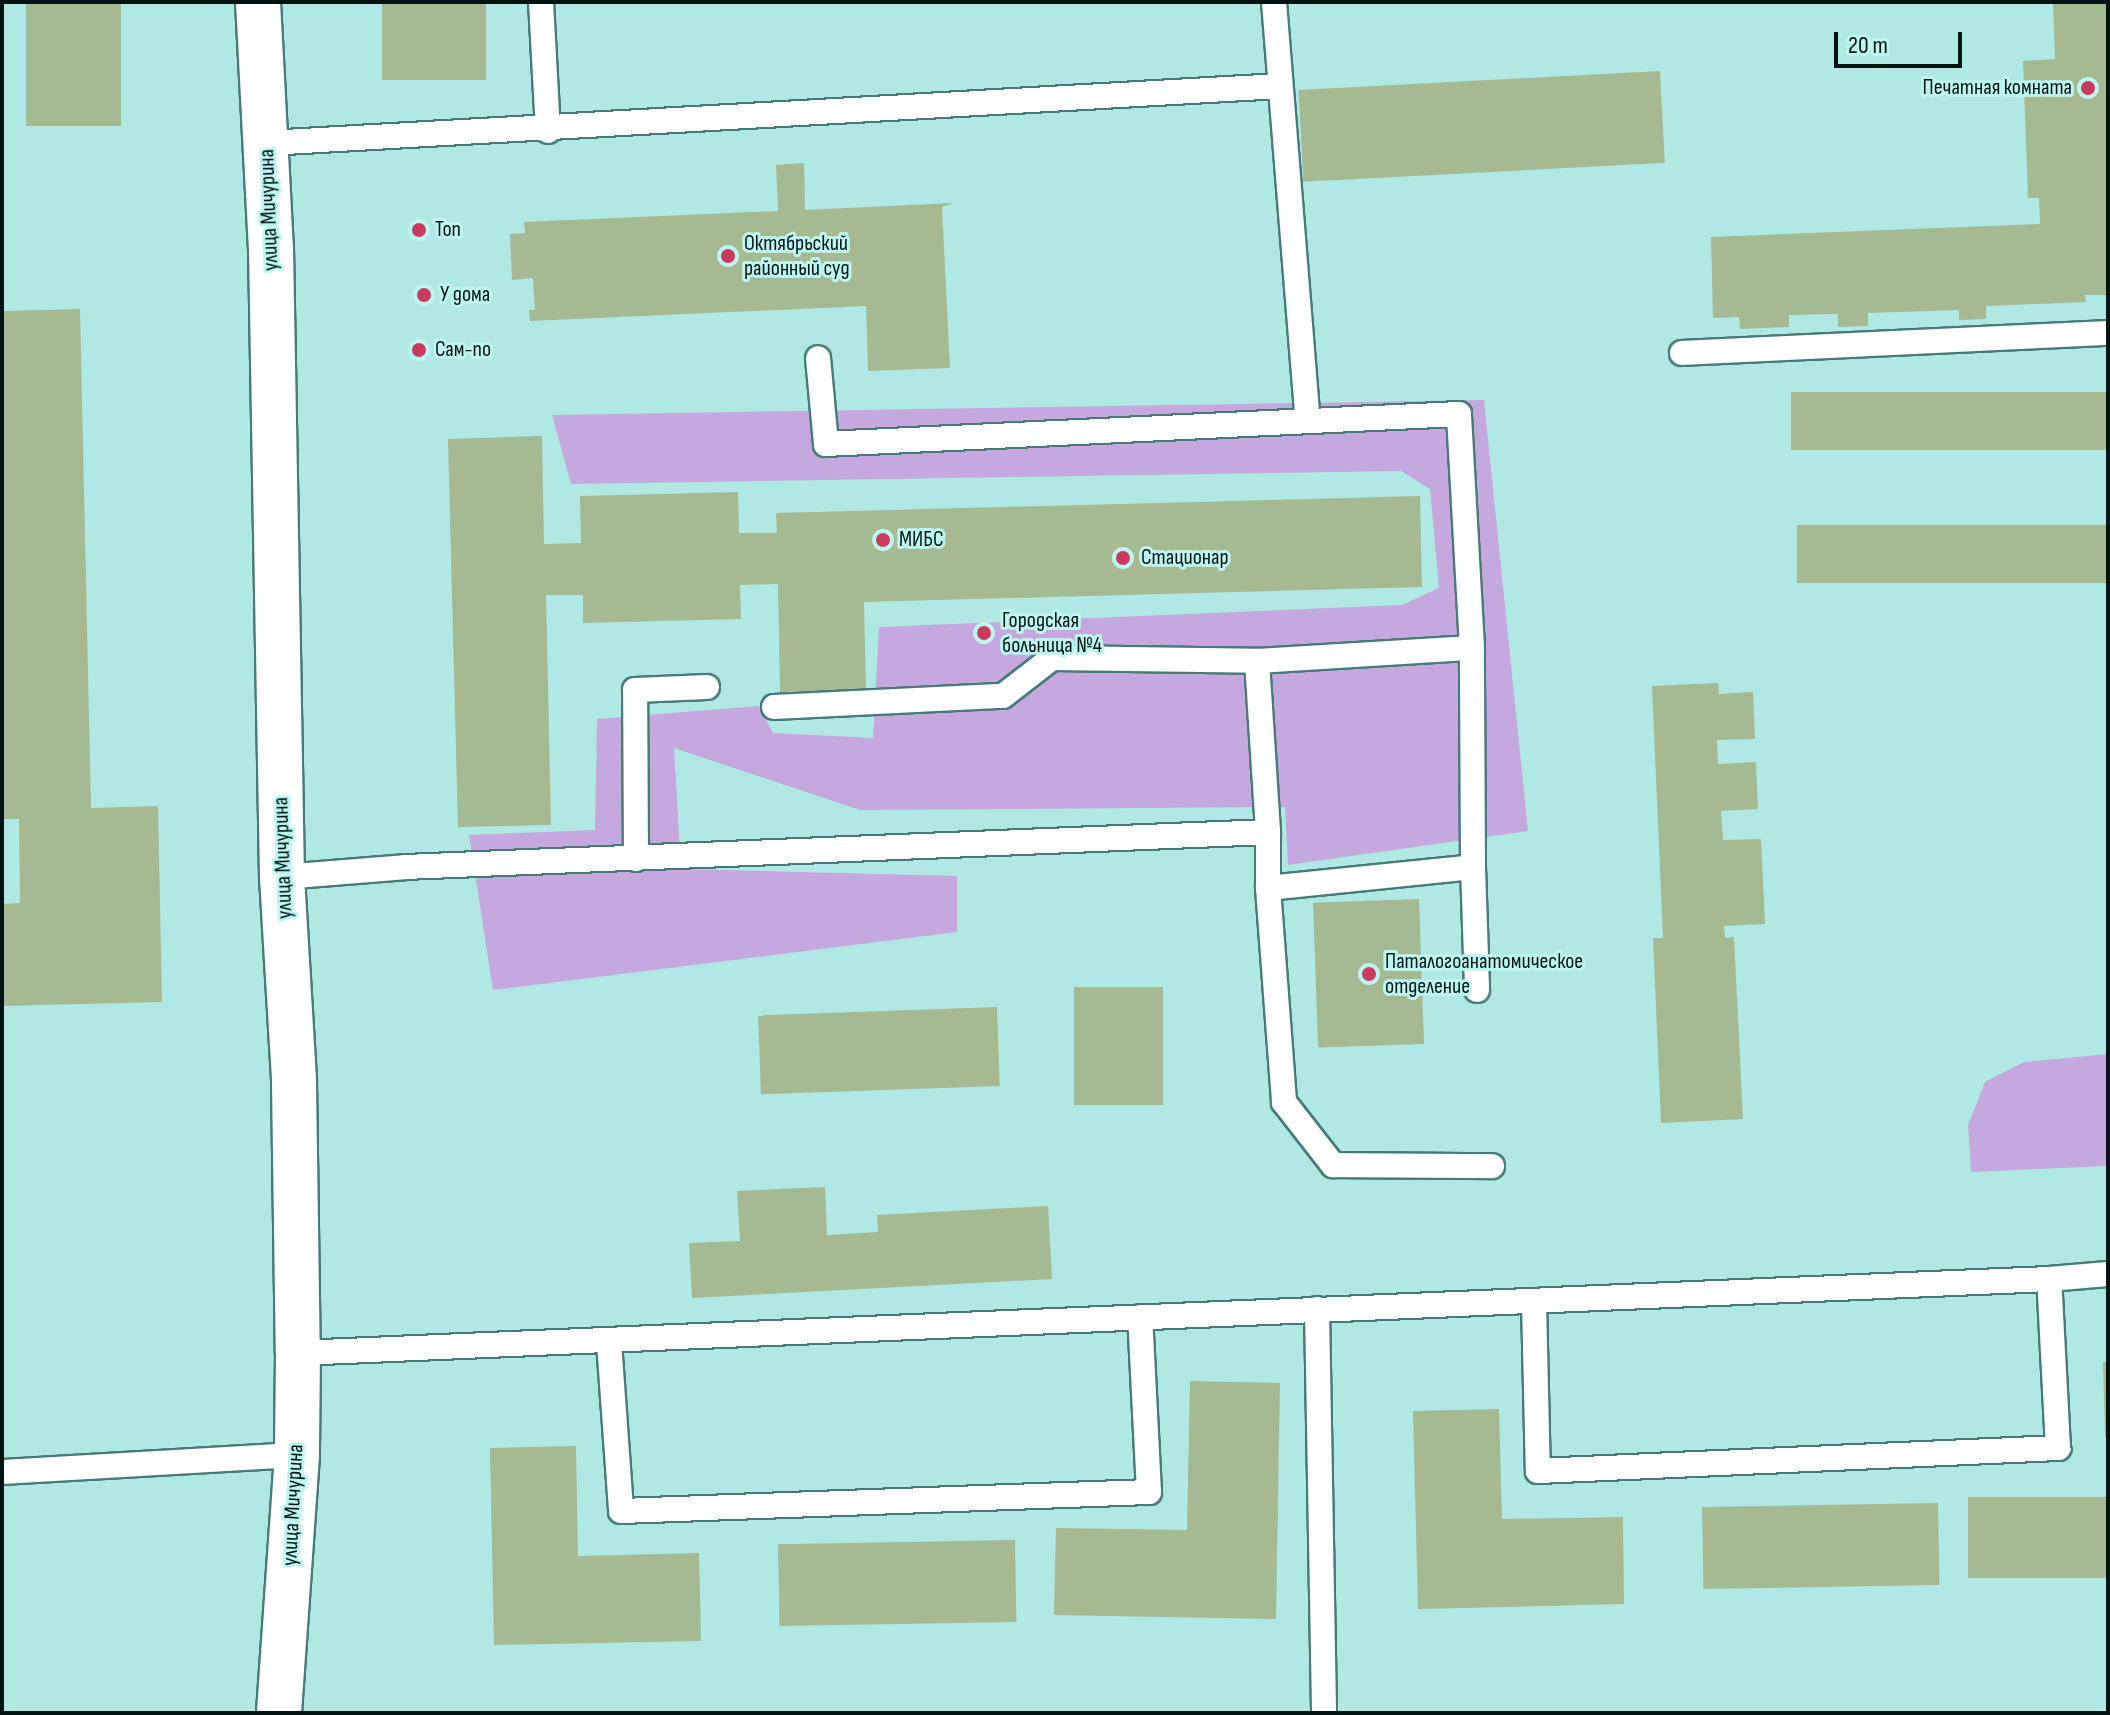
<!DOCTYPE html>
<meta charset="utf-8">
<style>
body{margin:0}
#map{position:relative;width:2110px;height:1715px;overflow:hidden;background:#b0e9e4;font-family:"Sofia Sans Condensed",sans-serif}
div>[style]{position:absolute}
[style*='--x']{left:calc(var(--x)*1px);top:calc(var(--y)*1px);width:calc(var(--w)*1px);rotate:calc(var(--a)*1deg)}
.green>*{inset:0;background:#c5a8dd}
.building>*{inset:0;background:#a5b992;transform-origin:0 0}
.roads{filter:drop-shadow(2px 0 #467b78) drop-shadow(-2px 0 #467b78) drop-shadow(0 2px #467b78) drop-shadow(0 -2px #467b78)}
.service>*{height:24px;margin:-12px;padding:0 12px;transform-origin:12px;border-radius:12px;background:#fff}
.secondary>*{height:44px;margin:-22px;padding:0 22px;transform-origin:22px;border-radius:22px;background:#fff}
.dots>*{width:22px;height:22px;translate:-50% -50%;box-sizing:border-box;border:4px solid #bdf6f1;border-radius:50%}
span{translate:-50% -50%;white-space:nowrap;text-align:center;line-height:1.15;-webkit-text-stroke:6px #bdf6f1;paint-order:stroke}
.poi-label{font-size:22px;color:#011413}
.right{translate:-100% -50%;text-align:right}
.left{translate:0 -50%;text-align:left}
.street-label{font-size:22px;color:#011413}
.frame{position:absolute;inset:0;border:4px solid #011413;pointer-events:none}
.scale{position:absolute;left:1834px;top:32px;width:128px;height:36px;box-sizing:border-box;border:4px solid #011413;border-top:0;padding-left:10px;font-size:24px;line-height:28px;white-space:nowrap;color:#011413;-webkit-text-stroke:6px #bdf6f1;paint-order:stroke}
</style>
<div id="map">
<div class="green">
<div style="clip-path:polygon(1484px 400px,1528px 831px,1288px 865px,1285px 807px,860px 810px,674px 748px,681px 869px,957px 876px,957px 932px,493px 990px,469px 835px,595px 830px,597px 719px,759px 706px,773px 733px,873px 738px,879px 627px,1402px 605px,1439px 588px,1430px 489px,1401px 471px,571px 484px,552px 415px)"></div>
<div style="clip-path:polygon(2108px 1054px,2108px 1166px,1971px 1172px,1968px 1125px,1985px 1082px,2024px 1062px)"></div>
</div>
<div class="building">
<div style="left:26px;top:2px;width:95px;height:124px"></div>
<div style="left:382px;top:2px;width:104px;height:78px"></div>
<div style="clip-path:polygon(2053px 2px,2108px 2px,2108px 295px,2085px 295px,2086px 302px,1986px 306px,1986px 319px,1959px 320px,1959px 310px,1868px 313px,1868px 326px,1838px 327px,1838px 314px,1789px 315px,1789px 327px,1740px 329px,1739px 317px,1713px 318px,1711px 237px,2040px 224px,2039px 198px,2028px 198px,2023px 61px,2055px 59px)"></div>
<div style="left:1660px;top:71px;width:92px;height:362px;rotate:87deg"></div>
<div style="clip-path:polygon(804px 163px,805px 210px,953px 203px,942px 207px,950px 368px,868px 371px,866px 306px,530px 321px,529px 310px,535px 310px,533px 278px,512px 280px,510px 234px,525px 233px,524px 222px,778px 211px,776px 165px)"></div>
<div style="clip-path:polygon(80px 309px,91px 808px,158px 806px,162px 1002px,2px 1006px,2px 904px,20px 903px,19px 819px,2px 819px,2px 311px)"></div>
<div style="left:2108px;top:392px;width:58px;height:317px;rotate:90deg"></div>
<div style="clip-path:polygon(542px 436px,544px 544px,581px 543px,580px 496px,738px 492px,739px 533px,777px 533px,776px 513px,1420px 496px,1422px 587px,864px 602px,866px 690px,780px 692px,778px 584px,740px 585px,741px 619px,583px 623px,583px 595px,546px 595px,551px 825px,458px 827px,448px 439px)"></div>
<div style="left:2108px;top:525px;width:58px;height:311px;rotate:90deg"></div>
<div style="clip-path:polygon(1718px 683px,1719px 694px,1753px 692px,1755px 739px,1717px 740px,1718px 764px,1756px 762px,1758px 809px,1721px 811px,1723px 840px,1761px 839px,1765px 924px,1724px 926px,1725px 938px,1734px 937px,1743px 1119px,1661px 1123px,1653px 938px,1663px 938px,1652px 686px)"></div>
<div style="left:1419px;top:899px;width:145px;height:106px;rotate:88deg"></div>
<div style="left:1163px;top:987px;width:118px;height:89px;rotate:90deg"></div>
<div style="left:997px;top:1007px;width:79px;height:239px;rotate:88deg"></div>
<div style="clip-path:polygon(825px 1187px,827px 1235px,878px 1232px,877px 1215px,1048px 1206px,1052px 1279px,692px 1298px,689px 1243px,740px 1241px,737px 1191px)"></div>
<div style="clip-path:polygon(2103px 1362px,2108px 1362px,2108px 1437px,2105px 1437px)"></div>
<div style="clip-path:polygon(1190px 1381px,1280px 1383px,1276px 1619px,1054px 1615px,1056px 1528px,1187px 1530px)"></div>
<div style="clip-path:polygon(1499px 1409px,1502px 1519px,1623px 1517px,1624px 1604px,1418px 1609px,1413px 1411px)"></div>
<div style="clip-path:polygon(576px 1446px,578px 1556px,699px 1553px,701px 1641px,494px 1645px,490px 1448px)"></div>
<div style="left:2108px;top:1497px;width:81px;height:140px;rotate:90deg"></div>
<div style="left:1938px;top:1503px;width:82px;height:236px;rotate:89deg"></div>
<div style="left:1015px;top:1540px;width:82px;height:237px;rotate:89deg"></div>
</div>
<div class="roads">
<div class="service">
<div style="--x:541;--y:2;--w:129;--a:86.9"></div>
<div style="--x:1274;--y:2;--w:420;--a:85.4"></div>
<div style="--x:267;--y:143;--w:1015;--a:-3.22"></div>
<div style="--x:1682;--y:353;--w:426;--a:-2.7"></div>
<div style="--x:1257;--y:661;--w:215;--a:-3.5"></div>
<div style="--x:774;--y:707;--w:229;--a:-2.8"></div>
<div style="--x:1003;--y:696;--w:62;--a:-37.8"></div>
<div style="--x:1052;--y:658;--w:205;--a:0.8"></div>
<div style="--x:1257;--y:661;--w:171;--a:86.3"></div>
<div style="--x:636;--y:859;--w:169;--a:-90.3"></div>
<div style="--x:635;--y:690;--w:72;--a:-2.4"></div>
<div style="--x:1473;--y:867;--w:123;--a:88.1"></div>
<div style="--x:282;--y:877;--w:123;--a:-4.6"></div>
<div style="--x:405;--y:867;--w:864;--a:-2.32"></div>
<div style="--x:1268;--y:832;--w:56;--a:90"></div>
<div style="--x:1268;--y:888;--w:206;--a:-5.8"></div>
<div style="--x:1473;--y:867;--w:219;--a:-90.3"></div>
<div style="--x:1472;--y:648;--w:234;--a:-93.2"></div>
<div style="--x:1459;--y:414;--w:634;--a:177.29"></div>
<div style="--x:826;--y:444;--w:86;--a:-95.3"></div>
<div style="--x:1268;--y:888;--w:215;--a:85.7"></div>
<div style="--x:1284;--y:1102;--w:80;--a:52.1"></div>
<div style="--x:1333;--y:1165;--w:159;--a:0.4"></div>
<div style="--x:1534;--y:1301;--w:170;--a:88.7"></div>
<div style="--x:1538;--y:1471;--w:521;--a:-2.53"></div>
<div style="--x:2058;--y:1448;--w:169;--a:-93"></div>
<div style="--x:2049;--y:1279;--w:59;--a:-4.8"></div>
<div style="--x:1317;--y:1309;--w:404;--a:89"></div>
<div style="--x:609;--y:1342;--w:169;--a:85.9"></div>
<div style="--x:621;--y:1511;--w:528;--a:-2.06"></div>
<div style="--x:1149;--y:1492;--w:175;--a:-92.9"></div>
<div style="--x:298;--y:1353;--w:1753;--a:-2.42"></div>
<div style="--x:2;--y:1472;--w:295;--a:-3.3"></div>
</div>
<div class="secondary">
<div style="--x:258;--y:2;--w:246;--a:87"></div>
<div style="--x:271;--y:248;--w:629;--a:89"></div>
<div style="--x:282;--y:877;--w:205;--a:86.6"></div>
<div style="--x:294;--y:1082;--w:271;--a:89.2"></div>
<div style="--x:298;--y:1353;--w:102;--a:90.6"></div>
<div style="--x:297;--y:1455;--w:259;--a:94"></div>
</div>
</div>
<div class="dots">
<div style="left:2088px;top:88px;background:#ca3b60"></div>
<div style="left:419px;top:230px;background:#ca3b60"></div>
<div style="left:728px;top:256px;background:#ca3b60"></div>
<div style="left:424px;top:295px;background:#ca3b60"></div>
<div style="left:419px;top:350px;background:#ca3b60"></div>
<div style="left:883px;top:540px;background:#ca3b60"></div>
<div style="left:1123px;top:558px;background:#ca3b60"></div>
<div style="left:984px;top:633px;background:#ca3b60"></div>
<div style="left:1369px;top:974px;background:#ca3b60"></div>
</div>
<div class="poi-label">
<span class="right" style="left:2072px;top:88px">Печатная комната</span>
<span class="left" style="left:435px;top:230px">Топ</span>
<span class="left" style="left:744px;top:256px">Октябрьский<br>районный суд</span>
<span class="left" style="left:440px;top:295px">У дома</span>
<span class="left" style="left:435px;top:350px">Сам-по</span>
<span class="left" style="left:899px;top:540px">МИБС</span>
<span class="left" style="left:1141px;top:558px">Стационар</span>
<span class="left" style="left:1002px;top:633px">Городская<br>больница №4</span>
<span class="left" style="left:1385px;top:974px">Паталогоанатомическое<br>отделение</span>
</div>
<div class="street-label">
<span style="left:269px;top:210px;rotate:-92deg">улица Мичурина</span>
<span style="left:283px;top:858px;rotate:-92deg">улица Мичурина</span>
<span style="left:293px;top:1505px;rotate:-87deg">улица Мичурина</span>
</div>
<div class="frame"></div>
<div class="scale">20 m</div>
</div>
